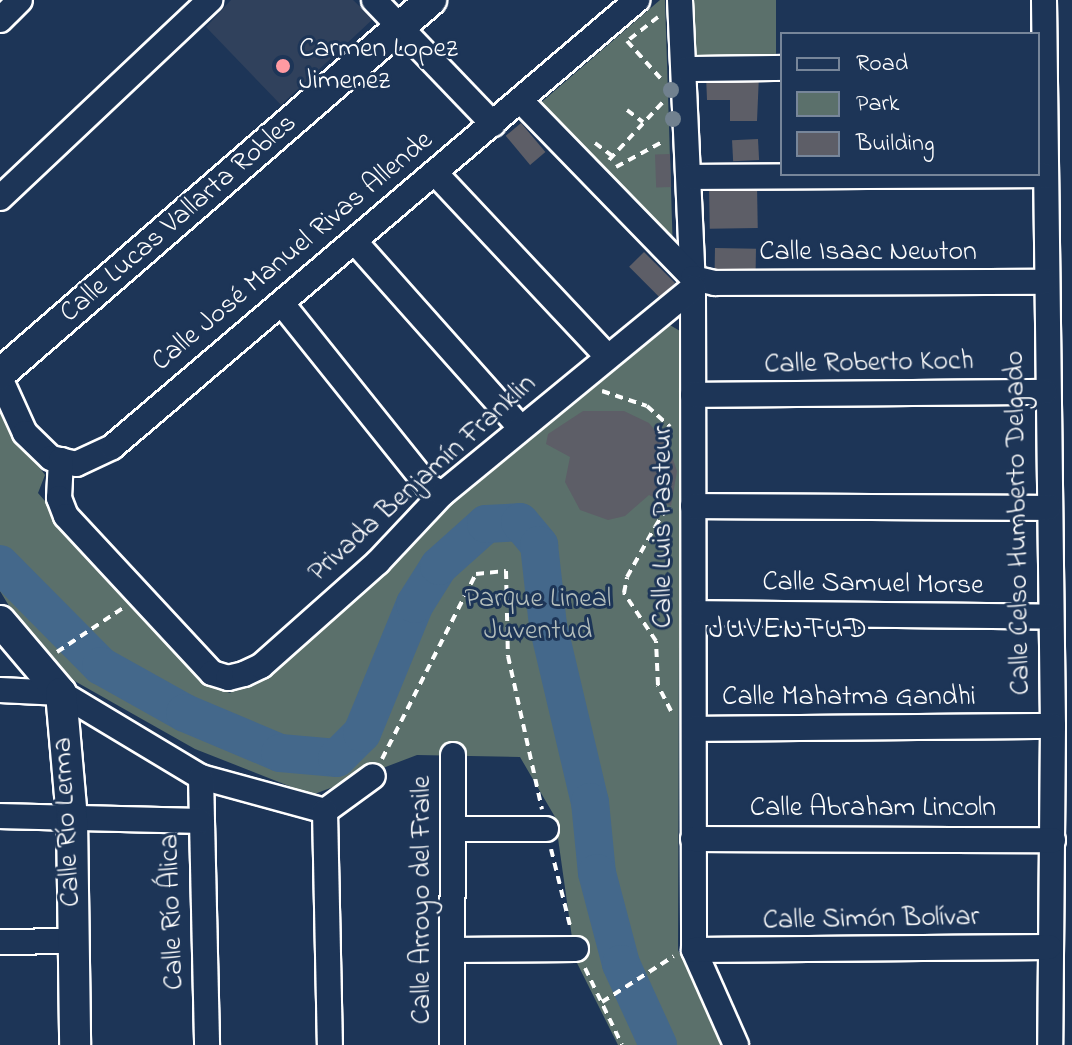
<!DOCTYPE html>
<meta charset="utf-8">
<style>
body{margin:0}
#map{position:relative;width:1072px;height:1045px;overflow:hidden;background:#1d3557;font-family:"Indie Flower",sans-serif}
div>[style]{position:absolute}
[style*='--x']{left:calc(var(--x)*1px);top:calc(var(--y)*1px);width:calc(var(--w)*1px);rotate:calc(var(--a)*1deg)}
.built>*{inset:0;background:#30415c}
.green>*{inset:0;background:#5b706b;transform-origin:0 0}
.river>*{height:38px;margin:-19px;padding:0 19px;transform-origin:19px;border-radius:19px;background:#44688b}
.building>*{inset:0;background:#5d5e67;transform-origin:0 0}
.path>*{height:4px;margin-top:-2px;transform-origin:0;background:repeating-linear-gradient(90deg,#fff 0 8px,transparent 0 14px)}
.roads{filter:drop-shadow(2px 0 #fff) drop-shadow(-2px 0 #fff) drop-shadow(0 2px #fff) drop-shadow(0 -2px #fff)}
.minor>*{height:24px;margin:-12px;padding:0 12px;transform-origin:12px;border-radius:12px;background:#1d3557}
.tertiary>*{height:30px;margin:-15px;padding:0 15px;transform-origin:15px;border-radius:15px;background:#1d3557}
.trees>*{width:16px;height:16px;margin:-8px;border-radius:50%;background:#71818f}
.dots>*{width:22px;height:22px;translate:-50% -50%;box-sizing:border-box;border:4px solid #1d3557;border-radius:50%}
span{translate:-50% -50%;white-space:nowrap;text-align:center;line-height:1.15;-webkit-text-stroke:6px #1d3557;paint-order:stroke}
.poi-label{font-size:28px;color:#fff}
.left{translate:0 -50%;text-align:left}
.street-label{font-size:28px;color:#fff}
.park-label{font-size:28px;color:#b5bfbc}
.neighbourhood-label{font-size:30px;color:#fff;letter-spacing:2px}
.legend{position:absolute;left:780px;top:32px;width:260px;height:144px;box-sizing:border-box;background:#1d3557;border:2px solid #77869a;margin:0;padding:10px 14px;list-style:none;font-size:24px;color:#fff}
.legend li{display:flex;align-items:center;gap:16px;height:40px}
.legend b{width:40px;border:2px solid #77869a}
</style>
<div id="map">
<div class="built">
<div style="clip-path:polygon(231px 0,353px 0,373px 19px,281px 105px,206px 27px)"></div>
</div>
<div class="green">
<div style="clip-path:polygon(660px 0,665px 0,673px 253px,537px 106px)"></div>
<div style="left:694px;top:0;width:82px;height:55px"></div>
<div style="clip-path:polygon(663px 321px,680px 331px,678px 950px,725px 1045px,618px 1045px,575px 959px,555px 817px,520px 757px,417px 755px,312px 795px,195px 749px,71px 679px,21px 626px,0 591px,0 412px,45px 475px,38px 493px,204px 683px,230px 693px)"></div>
</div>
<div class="river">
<div style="--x:0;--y:564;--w:144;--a:45.3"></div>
<div style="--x:101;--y:666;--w:96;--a:29.2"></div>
<div style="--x:185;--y:713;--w:103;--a:22.8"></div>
<div style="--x:280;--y:753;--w:57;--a:5"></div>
<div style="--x:337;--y:758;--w:35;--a:-45"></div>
<div style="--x:362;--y:733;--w:139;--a:-67.7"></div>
<div style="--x:415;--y:604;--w:45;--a:-57.7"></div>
<div style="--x:439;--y:566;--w:63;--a:-41.8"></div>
<div style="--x:486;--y:524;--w:34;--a:-3"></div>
<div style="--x:520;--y:522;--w:30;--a:50"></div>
<div style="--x:539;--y:545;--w:81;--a:83.6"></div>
<div style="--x:548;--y:625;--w:182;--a:76.7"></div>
<div style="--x:590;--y:802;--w:71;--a:84.4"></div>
<div style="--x:597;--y:873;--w:94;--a:75.2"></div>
<div style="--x:621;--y:964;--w:89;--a:65.4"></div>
</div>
<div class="building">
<div style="clip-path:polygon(706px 75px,759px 75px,757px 121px,730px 121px,730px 100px,707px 100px)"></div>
<div style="left:521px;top:123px;width:38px;height:20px;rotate:50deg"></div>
<div style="left:758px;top:139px;width:21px;height:26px;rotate:87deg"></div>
<div style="left:670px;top:154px;width:33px;height:15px;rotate:88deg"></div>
<div style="left:757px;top:185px;width:43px;height:48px;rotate:89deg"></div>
<div style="left:715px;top:248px;width:41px;height:23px;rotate:1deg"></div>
<div style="left:644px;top:252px;width:44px;height:21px;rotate:45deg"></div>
<div style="clip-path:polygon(583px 411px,624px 411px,649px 423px,669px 448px,677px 471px,671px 506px,649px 495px,625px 516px,608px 520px,580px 510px,565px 482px,570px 457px,546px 444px,548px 434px)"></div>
</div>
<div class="path">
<div style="--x:658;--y:17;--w:39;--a:142"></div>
<div style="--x:627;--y:41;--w:52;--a:48.1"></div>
<div style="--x:627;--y:110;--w:20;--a:37"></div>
<div style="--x:595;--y:143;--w:21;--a:37"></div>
<div style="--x:609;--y:160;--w:79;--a:-47"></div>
<div style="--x:616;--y:167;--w:55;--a:-28.4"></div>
<div style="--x:602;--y:391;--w:47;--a:18.4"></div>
<div style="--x:647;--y:406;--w:31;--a:42"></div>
<div style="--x:57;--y:652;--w:79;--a:-33.7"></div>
<div style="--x:671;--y:711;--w:29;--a:-117"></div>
<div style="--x:658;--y:685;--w:44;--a:-92.6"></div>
<div style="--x:656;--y:641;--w:58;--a:-123.7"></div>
<div style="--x:624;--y:593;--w:16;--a:-79"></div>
<div style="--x:627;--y:577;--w:57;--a:-60.8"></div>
<div style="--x:655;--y:527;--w:19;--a:-58"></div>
<div style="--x:665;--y:511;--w:7;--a:-8"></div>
<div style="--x:382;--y:759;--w:208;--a:-63.1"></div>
<div style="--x:476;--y:574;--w:30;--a:-6"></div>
<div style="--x:506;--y:571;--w:85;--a:88.7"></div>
<div style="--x:508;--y:656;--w:157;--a:77.5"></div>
<div style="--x:551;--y:849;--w:83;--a:76.1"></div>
<div style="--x:585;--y:968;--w:85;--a:64.3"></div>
<div style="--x:602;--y:1002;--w:85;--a:-32.6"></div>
</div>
<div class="roads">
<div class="minor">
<div style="--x:374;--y:0;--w:172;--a:46.2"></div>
<div style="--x:680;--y:0;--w:288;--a:87.4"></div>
<div style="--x:693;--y:288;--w:662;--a:89.91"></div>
<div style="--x:694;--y:950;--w:104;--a:66.1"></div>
<div style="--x:1044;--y:0;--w:726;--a:89.29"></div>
<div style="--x:1053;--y:726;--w:319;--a:90.5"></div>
<div style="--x:0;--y:20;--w:28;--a:-45"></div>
<div style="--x:686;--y:69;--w:96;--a:-0.6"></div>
<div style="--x:520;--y:100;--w:248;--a:45.8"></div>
<div style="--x:693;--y:278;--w:23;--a:13"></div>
<div style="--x:715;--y:283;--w:330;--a:-0.2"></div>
<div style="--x:436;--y:174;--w:248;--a:46.8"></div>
<div style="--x:690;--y:177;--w:355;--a:-0.3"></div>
<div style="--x:0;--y:198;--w:289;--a:-43.3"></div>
<div style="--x:356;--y:243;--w:246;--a:48.3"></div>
<div style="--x:283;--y:305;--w:231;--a:51.3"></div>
<div style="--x:427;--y:485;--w:17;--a:31"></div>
<div style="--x:0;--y:378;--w:60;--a:65.6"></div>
<div style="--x:25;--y:433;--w:36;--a:44"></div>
<div style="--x:51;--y:458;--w:26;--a:13"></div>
<div style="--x:76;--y:464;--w:40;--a:-25"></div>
<div style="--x:112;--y:447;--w:690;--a:-40.41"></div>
<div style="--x:693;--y:395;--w:352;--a:-0.5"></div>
<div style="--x:61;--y:460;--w:38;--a:93"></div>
<div style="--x:59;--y:498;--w:19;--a:69"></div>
<div style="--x:66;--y:516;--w:214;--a:47.1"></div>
<div style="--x:212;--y:673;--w:17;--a:17"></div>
<div style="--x:228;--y:678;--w:16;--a:-14"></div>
<div style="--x:244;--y:674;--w:19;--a:-25"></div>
<div style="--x:261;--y:666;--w:157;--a:-41.6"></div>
<div style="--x:378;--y:562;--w:93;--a:-46.7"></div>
<div style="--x:442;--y:494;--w:325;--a:-39.4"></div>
<div style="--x:693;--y:506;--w:356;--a:0.3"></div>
<div style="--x:694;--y:613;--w:357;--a:0.6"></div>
<div style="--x:0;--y:690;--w:61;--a:2.8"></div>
<div style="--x:61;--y:693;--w:163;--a:31"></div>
<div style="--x:201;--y:777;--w:129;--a:15.3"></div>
<div style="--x:325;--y:811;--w:59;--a:-36.1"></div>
<div style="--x:694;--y:729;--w:359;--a:-0.5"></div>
<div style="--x:201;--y:777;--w:268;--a:88.7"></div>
<div style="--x:325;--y:811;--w:234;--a:88.8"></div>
<div style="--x:0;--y:816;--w:200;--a:1.4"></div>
<div style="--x:453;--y:829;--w:93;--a:0"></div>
<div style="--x:693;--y:839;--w:360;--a:0.2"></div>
<div style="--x:0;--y:942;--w:74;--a:-0.8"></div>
<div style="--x:452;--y:950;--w:124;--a:-0.5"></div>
<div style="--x:694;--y:950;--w:355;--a:-0.5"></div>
<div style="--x:452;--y:1045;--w:290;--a:-89.8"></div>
</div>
<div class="tertiary">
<div style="--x:0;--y:374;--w:571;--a:-40.95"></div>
<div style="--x:0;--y:621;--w:94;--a:49.7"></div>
<div style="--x:61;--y:693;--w:125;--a:85"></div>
<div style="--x:72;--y:818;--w:227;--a:89.2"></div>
</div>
</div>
<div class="trees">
<div style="left:671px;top:90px"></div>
<div style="left:673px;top:119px"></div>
</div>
<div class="dots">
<div style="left:283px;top:66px;background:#ff9aa2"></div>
</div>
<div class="poi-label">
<span class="left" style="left:299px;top:66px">Carmen Lopez<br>Jimenez</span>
</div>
<div class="street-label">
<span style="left:179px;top:219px;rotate:-41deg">Calle Lucas Vallarta Robles</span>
<span style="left:293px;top:252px;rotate:-40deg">Calle José Manuel Rivas Allende</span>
<span style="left:868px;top:253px">Calle Isaac Newton</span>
<span style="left:869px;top:364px;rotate:-1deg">Calle Roberto Koch</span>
<span style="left:423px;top:479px;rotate:-42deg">Privada Benjamín Franklin</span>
<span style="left:1019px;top:523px;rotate:-91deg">Calle Celso Humberto Delgado</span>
<span style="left:664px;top:527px;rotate:-90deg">Calle Luis Pasteur</span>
<span style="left:873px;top:585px;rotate:1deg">Calle Samuel Morse</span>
<span style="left:849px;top:698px">Calle Mahatma Gandhi</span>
<span style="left:873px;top:809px">Calle Abraham Lincoln</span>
<span style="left:68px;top:822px;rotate:-93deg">Calle Río Lerma</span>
<span style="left:423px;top:900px;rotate:-90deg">Calle Arroyo del Fraile</span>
<span style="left:173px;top:912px;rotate:-92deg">Calle Río Álica</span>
<span style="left:871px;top:920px;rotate:-1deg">Calle Simón Bolívar</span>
</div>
<div class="park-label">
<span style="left:538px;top:616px">Parque Lineal<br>Juventud</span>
</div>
<div class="neighbourhood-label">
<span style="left:789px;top:630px">JUVENTUD</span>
</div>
<ul class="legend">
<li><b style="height:10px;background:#1d3557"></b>Road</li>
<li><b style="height:22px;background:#5b706b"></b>Park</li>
<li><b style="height:22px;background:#5d5e67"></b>Building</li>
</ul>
</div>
